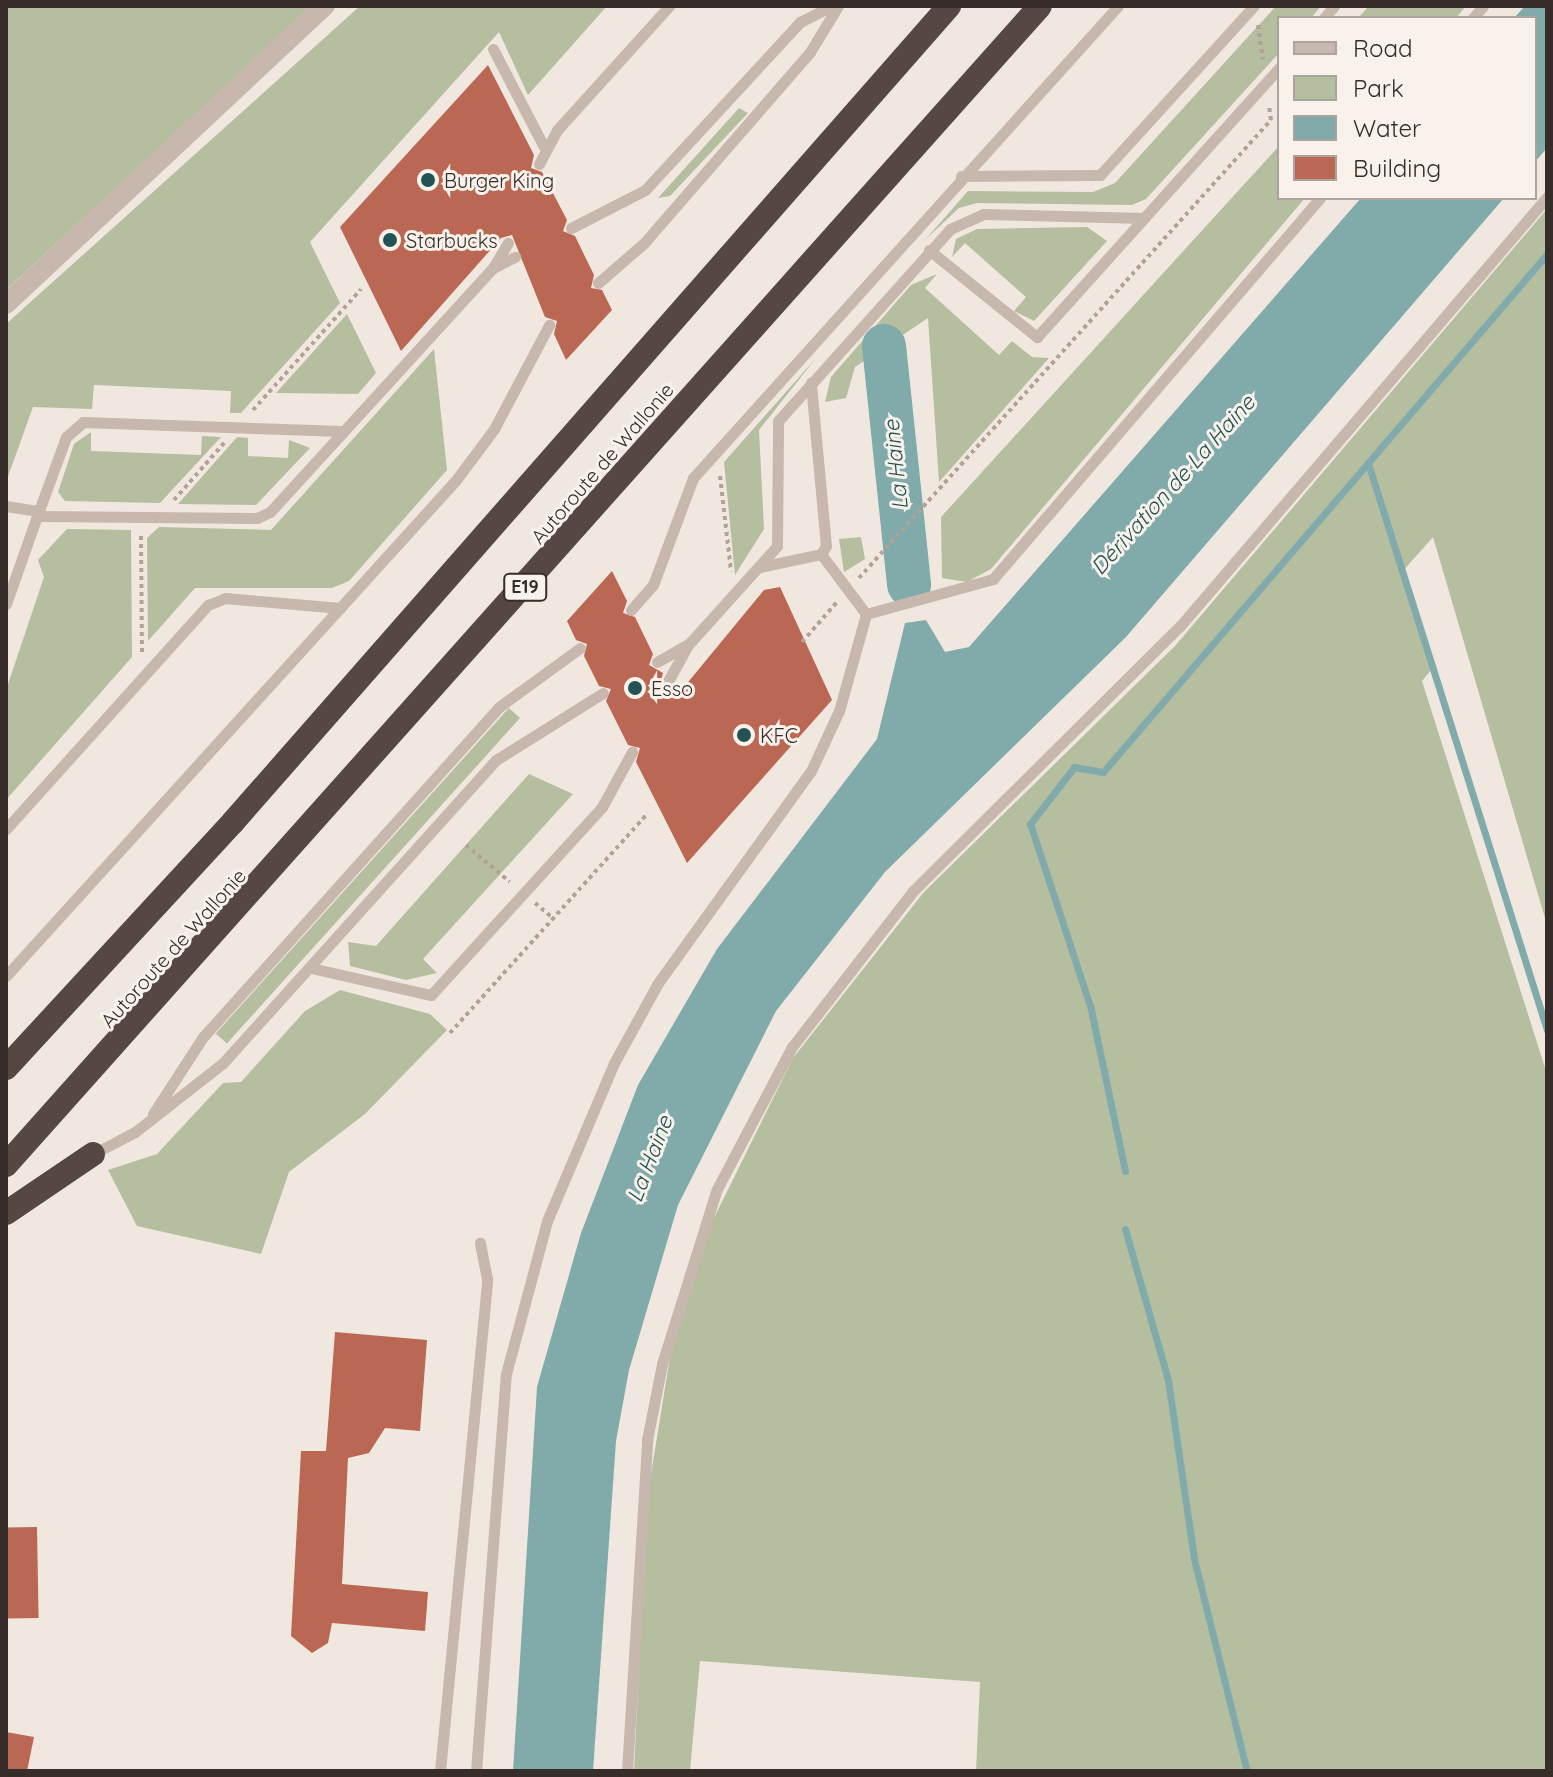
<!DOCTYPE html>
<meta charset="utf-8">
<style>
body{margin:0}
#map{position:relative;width:1553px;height:1777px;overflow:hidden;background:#f0e7df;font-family:Quicksand,sans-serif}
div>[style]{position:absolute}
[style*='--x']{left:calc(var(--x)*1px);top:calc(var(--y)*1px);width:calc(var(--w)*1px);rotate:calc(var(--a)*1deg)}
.green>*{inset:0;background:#b6bea0;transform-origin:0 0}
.water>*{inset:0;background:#81abab}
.stream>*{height:7px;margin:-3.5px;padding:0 3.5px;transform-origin:3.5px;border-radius:3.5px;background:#81abab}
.river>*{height:44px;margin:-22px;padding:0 22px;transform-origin:22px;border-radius:22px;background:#81abab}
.building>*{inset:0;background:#ba6753;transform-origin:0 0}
.path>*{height:4px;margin-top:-2px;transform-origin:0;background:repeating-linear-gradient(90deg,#b3a196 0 4px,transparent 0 8px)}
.lane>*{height:11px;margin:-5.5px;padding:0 5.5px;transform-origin:5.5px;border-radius:5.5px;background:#c8b7ac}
.street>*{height:20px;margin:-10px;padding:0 10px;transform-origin:10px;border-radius:10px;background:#c8b7ac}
.highway>*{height:24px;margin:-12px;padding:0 12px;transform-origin:12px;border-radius:12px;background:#564742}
.dots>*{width:22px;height:22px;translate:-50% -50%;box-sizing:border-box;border:4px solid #f8f2eb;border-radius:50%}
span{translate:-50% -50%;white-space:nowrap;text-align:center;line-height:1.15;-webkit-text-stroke:6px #f8f2eb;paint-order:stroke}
.shield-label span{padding:2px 6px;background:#f8f2eb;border:2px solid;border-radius:6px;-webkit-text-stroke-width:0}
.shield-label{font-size:18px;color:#362d2a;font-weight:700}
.poi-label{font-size:20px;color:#362d2a}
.left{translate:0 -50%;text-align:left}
.street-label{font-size:20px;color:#362d2a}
.water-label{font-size:22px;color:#235354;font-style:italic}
.frame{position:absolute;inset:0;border:8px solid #362d2a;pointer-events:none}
.legend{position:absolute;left:1277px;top:16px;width:260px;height:184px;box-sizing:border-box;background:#f8f2eb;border:2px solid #aaa39e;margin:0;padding:10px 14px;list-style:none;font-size:24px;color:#362d2a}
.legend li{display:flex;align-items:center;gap:16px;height:40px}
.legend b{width:40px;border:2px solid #aaa39e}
</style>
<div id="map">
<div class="green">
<div style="clip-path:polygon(6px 6px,312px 6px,6px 290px)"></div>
<div style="clip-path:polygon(360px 6px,607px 6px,528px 95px,499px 32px,310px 242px,340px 303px,241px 413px,230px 413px,231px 391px,94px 385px,92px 409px,33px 407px,6px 482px,6px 324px)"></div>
<div style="clip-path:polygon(1276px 6px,1321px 6px,1311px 18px,1279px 18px,1279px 53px,1146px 199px,1132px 205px,977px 203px,959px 208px,925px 240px,968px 191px,1093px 192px,1115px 183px)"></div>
<div style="clip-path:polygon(1369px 6px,1466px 6px,1456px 18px,1358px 18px)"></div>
<div style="clip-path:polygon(739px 108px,748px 113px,670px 196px,658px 198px)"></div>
<div style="clip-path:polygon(1279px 146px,1279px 198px,1305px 198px,991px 569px,967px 582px,942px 578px,941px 517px)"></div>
<div style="clip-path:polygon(1547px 209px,1547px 925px,1433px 537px,1402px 572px,1432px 669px,1422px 681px,1547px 1074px,1547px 1771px,976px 1771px,980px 1682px,700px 1661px,690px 1771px,634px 1771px,647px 1499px,670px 1357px,712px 1222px,793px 1058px,924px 892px,1175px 646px)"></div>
<div style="clip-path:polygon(1087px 227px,1107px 241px,1034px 321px,1014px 311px,1026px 297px,965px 243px,952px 257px,956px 239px,977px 229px)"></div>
<div style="clip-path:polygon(937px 274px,925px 288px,999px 355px,1012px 341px,1032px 357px,1049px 358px,939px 482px,928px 318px,855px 367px,846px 398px,825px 402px,831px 377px,911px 285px)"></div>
<div style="clip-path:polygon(347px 314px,376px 373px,358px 394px,276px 393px)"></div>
<div style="clip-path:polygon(434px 349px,447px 470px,349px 581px,332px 588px,195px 588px,148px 641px,147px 538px,159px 527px,271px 530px)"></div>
<div style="clip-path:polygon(816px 358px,759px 430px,764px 529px,735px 575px,724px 462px)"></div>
<div style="clip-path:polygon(91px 432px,91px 451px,201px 455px,202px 436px,221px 437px,160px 503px,65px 501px,58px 492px,74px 444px)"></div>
<div style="clip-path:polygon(237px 437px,248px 438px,248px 456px,288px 458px,289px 440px,310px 448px,256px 505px,178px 504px)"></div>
<div style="clip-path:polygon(67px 529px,131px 530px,132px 657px,6px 800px,6px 690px,44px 577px,38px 560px)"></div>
<div style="clip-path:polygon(861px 537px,865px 559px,844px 572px,839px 539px)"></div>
<div style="left:520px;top:718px;width:438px;height:15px;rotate:132deg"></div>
<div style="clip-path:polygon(529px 774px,573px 794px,423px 959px,437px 973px,406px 980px,350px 966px,348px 942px,376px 946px)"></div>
<div style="clip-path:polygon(340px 990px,430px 1014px,447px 1030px,365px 1114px,289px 1172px,261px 1254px,137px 1226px,108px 1170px,157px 1154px,223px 1083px,241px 1082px,305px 1011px)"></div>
</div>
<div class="water">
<div style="clip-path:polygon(1525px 6px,1547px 6px,1547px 148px,1535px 162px,1535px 18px,1514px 18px)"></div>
<div style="clip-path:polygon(1361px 198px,1504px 198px,1126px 637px,885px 872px,776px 1011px,678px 1205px,629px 1370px,616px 1441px,593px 1771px,513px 1771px,537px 1387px,581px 1233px,638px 1085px,717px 949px,877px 739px,905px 623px,926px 620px,945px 652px,969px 647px)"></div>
</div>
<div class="stream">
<div style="--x:1547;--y:254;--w:275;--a:130.6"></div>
<div style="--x:1368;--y:463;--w:595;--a:72.48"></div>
<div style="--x:1125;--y:1171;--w:166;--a:-101.9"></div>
<div style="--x:1091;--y:1009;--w:195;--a:-108.2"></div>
<div style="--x:1030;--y:824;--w:72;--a:-52.3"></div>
<div style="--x:1074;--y:767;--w:29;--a:10"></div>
<div style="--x:1103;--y:772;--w:407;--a:-49.4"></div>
<div style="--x:1125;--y:1229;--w:157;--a:74.1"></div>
<div style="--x:1168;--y:1380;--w:181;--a:81.7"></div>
<div style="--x:1194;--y:1559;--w:219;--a:76"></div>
</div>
<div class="river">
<div style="--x:884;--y:346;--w:240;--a:84"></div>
</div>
<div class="building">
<div style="clip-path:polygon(488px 65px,534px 155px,531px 168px,542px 172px,567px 220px,563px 231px,575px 236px,594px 275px,591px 288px,602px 290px,612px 310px,566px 360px,554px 334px,557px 321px,545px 317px,512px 235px,501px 238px,401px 351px,340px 227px)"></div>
<div style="clip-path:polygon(612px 571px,627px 601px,623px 613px,635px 617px,653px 654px,649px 665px,663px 673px,659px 687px,675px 698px,764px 590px,780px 587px,832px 700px,687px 863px,636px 762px,640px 748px,628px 745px,606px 701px,611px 689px,599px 686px,584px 656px,587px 644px,576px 640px,567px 621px)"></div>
<div style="clip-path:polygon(335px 1332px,427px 1340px,420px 1431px,385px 1428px,369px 1453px,348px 1458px,342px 1584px,428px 1592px,425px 1631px,332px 1623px,328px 1643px,312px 1653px,291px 1636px,301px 1451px,326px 1451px)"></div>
<div style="left:37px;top:1527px;width:91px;height:31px;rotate:89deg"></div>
<div style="clip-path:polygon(6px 1732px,34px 1737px,27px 1771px,6px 1771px)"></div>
</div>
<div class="path">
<div style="--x:1258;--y:25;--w:35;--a:82"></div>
<div style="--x:253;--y:410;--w:162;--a:-48.2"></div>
<div style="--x:720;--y:476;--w:96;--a:83.4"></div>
<div style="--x:174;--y:500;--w:76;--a:-48.7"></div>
<div style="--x:141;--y:536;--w:118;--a:89.5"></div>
<div style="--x:859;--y:578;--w:616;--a:-48.03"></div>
<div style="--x:1271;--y:120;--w:15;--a:-98"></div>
<div style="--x:802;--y:642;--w:53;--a:-48.8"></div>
<div style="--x:466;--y:845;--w:57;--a:40.1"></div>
<div style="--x:535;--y:903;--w:23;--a:40"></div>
<div style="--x:450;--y:1033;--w:296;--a:-48"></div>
</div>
<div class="lane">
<div style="--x:1324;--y:18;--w:16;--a:-50"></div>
<div style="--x:1473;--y:18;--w:16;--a:-50"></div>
<div style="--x:493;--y:49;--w:110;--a:62.5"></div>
<div style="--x:539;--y:164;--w:40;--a:-62"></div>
<div style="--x:558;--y:129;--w:166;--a:-47.9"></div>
<div style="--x:961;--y:176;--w:139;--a:-0.4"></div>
<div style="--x:1100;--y:175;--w:229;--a:-47.7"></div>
<div style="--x:571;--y:228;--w:83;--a:-27.2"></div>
<div style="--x:645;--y:190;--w:229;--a:-47.3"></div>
<div style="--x:800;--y:22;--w:36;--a:-27"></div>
<div style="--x:929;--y:250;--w:139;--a:38.9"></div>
<div style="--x:1037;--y:337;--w:160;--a:-48"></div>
<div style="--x:494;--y:266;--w:27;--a:-59"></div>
<div style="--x:598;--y:283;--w:61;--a:-41"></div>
<div style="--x:644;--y:243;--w:253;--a:-49"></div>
<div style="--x:810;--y:52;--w:54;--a:-58.7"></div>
<div style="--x:6;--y:506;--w:33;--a:9"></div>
<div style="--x:37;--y:516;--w:84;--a:-69.8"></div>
<div style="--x:66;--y:437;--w:23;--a:-41"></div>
<div style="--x:83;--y:422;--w:259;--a:2"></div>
<div style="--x:821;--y:554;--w:75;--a:53.1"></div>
<div style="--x:760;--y:567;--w:62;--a:-12"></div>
<div style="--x:821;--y:554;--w:9;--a:-58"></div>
<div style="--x:826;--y:546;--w:164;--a:-95.3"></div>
<div style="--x:6;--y:604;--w:93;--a:-70.6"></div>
<div style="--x:37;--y:516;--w:220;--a:0.5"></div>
<div style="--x:257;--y:518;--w:14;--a:-25"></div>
<div style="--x:270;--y:512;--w:331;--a:-47.6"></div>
<div style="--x:493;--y:268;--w:25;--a:-27"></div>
<div style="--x:631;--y:610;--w:33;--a:-49"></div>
<div style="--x:653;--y:585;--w:114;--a:-69.5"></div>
<div style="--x:693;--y:478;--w:635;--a:-48"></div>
<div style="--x:657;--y:662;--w:34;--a:-30"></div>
<div style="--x:667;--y:683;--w:43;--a:-61.1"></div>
<div style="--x:688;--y:645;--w:133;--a:-48"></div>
<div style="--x:777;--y:546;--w:125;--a:-89.5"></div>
<div style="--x:778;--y:421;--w:258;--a:-48.1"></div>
<div style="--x:950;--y:229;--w:36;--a:-24"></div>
<div style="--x:983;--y:214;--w:161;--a:1.4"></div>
<div style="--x:1144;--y:218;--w:202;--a:-48"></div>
<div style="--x:6;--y:829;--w:302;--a:-48"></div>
<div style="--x:208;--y:605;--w:18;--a:-22"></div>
<div style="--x:225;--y:598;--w:116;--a:4.9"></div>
<div style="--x:311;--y:968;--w:123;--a:12.7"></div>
<div style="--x:431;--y:995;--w:254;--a:-47.7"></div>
<div style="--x:602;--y:807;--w:63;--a:-61.4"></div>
<div style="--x:6;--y:976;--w:670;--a:-47.78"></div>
<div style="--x:456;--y:480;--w:64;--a:-53.3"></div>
<div style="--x:494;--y:429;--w:118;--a:-62.1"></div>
<div style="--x:153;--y:1114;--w:92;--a:-57"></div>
<div style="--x:203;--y:1037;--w:443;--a:-48.1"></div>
<div style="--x:499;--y:707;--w:100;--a:-36.1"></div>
<div style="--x:93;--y:1154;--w:47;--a:-27.6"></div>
<div style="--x:135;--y:1132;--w:112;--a:-38.1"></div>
<div style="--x:223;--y:1063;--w:408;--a:-48"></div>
<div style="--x:496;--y:760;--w:126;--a:-32.1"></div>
<div style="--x:440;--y:1771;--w:494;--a:-84.5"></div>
<div style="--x:487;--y:1279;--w:37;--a:-101"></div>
<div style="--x:476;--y:1771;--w:398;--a:-85.7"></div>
<div style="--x:506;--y:1374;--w:158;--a:-75"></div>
<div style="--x:547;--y:1221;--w:172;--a:-67"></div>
<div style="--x:614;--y:1063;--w:91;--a:-61.2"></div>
<div style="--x:658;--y:983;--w:261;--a:-54.2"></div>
<div style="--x:811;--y:771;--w:66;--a:-65"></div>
<div style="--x:839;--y:711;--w:101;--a:-74.4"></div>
<div style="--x:866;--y:614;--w:132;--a:-15.4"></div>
<div style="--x:993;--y:579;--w:502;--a:-49.36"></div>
<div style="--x:627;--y:1771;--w:332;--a:-86.5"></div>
<div style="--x:647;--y:1440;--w:77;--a:-78.8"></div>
<div style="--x:662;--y:1364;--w:183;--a:-72.6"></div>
<div style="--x:717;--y:1189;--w:161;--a:-62.2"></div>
<div style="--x:792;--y:1047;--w:197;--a:-52.2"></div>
<div style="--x:913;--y:891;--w:378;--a:-44.8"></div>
<div style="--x:1181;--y:625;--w:563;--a:-49.46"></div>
</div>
<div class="street">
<div style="--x:6;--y:304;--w:437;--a:-43.1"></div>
</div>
<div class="highway">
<div style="--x:6;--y:1068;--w:335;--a:-47.3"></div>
<div style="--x:233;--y:822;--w:1086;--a:-48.73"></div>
<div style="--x:6;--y:1165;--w:1553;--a:-48.26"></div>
<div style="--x:6;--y:1213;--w:105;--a:-34.1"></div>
</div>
<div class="dots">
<div style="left:428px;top:180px;background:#235354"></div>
<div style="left:390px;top:240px;background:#235354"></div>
<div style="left:635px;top:688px;background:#235354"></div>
<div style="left:744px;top:735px;background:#235354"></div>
</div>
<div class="shield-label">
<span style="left:525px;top:587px">E19</span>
</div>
<div class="poi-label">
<span class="left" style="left:444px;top:180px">Burger King</span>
<span class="left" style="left:406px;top:240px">Starbucks</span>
<span class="left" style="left:651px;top:688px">Esso</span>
<span class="left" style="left:760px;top:735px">KFC</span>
</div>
<div class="street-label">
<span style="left:602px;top:463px;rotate:-49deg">Autoroute de Wallonie</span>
<span style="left:173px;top:948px;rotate:-48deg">Autoroute de Wallonie</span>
</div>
<div class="water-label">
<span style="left:896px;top:465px;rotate:-96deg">La Haine</span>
<span style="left:1173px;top:485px;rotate:-48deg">Dérivation de La Haine</span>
<span style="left:650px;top:1159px;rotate:-69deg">La Haine</span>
</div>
<div class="frame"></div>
<ul class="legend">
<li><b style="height:10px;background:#c8b7ac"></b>Road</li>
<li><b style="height:22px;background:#b6bea0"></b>Park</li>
<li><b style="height:22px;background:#81abab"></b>Water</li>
<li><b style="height:22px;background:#ba6753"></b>Building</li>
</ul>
</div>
